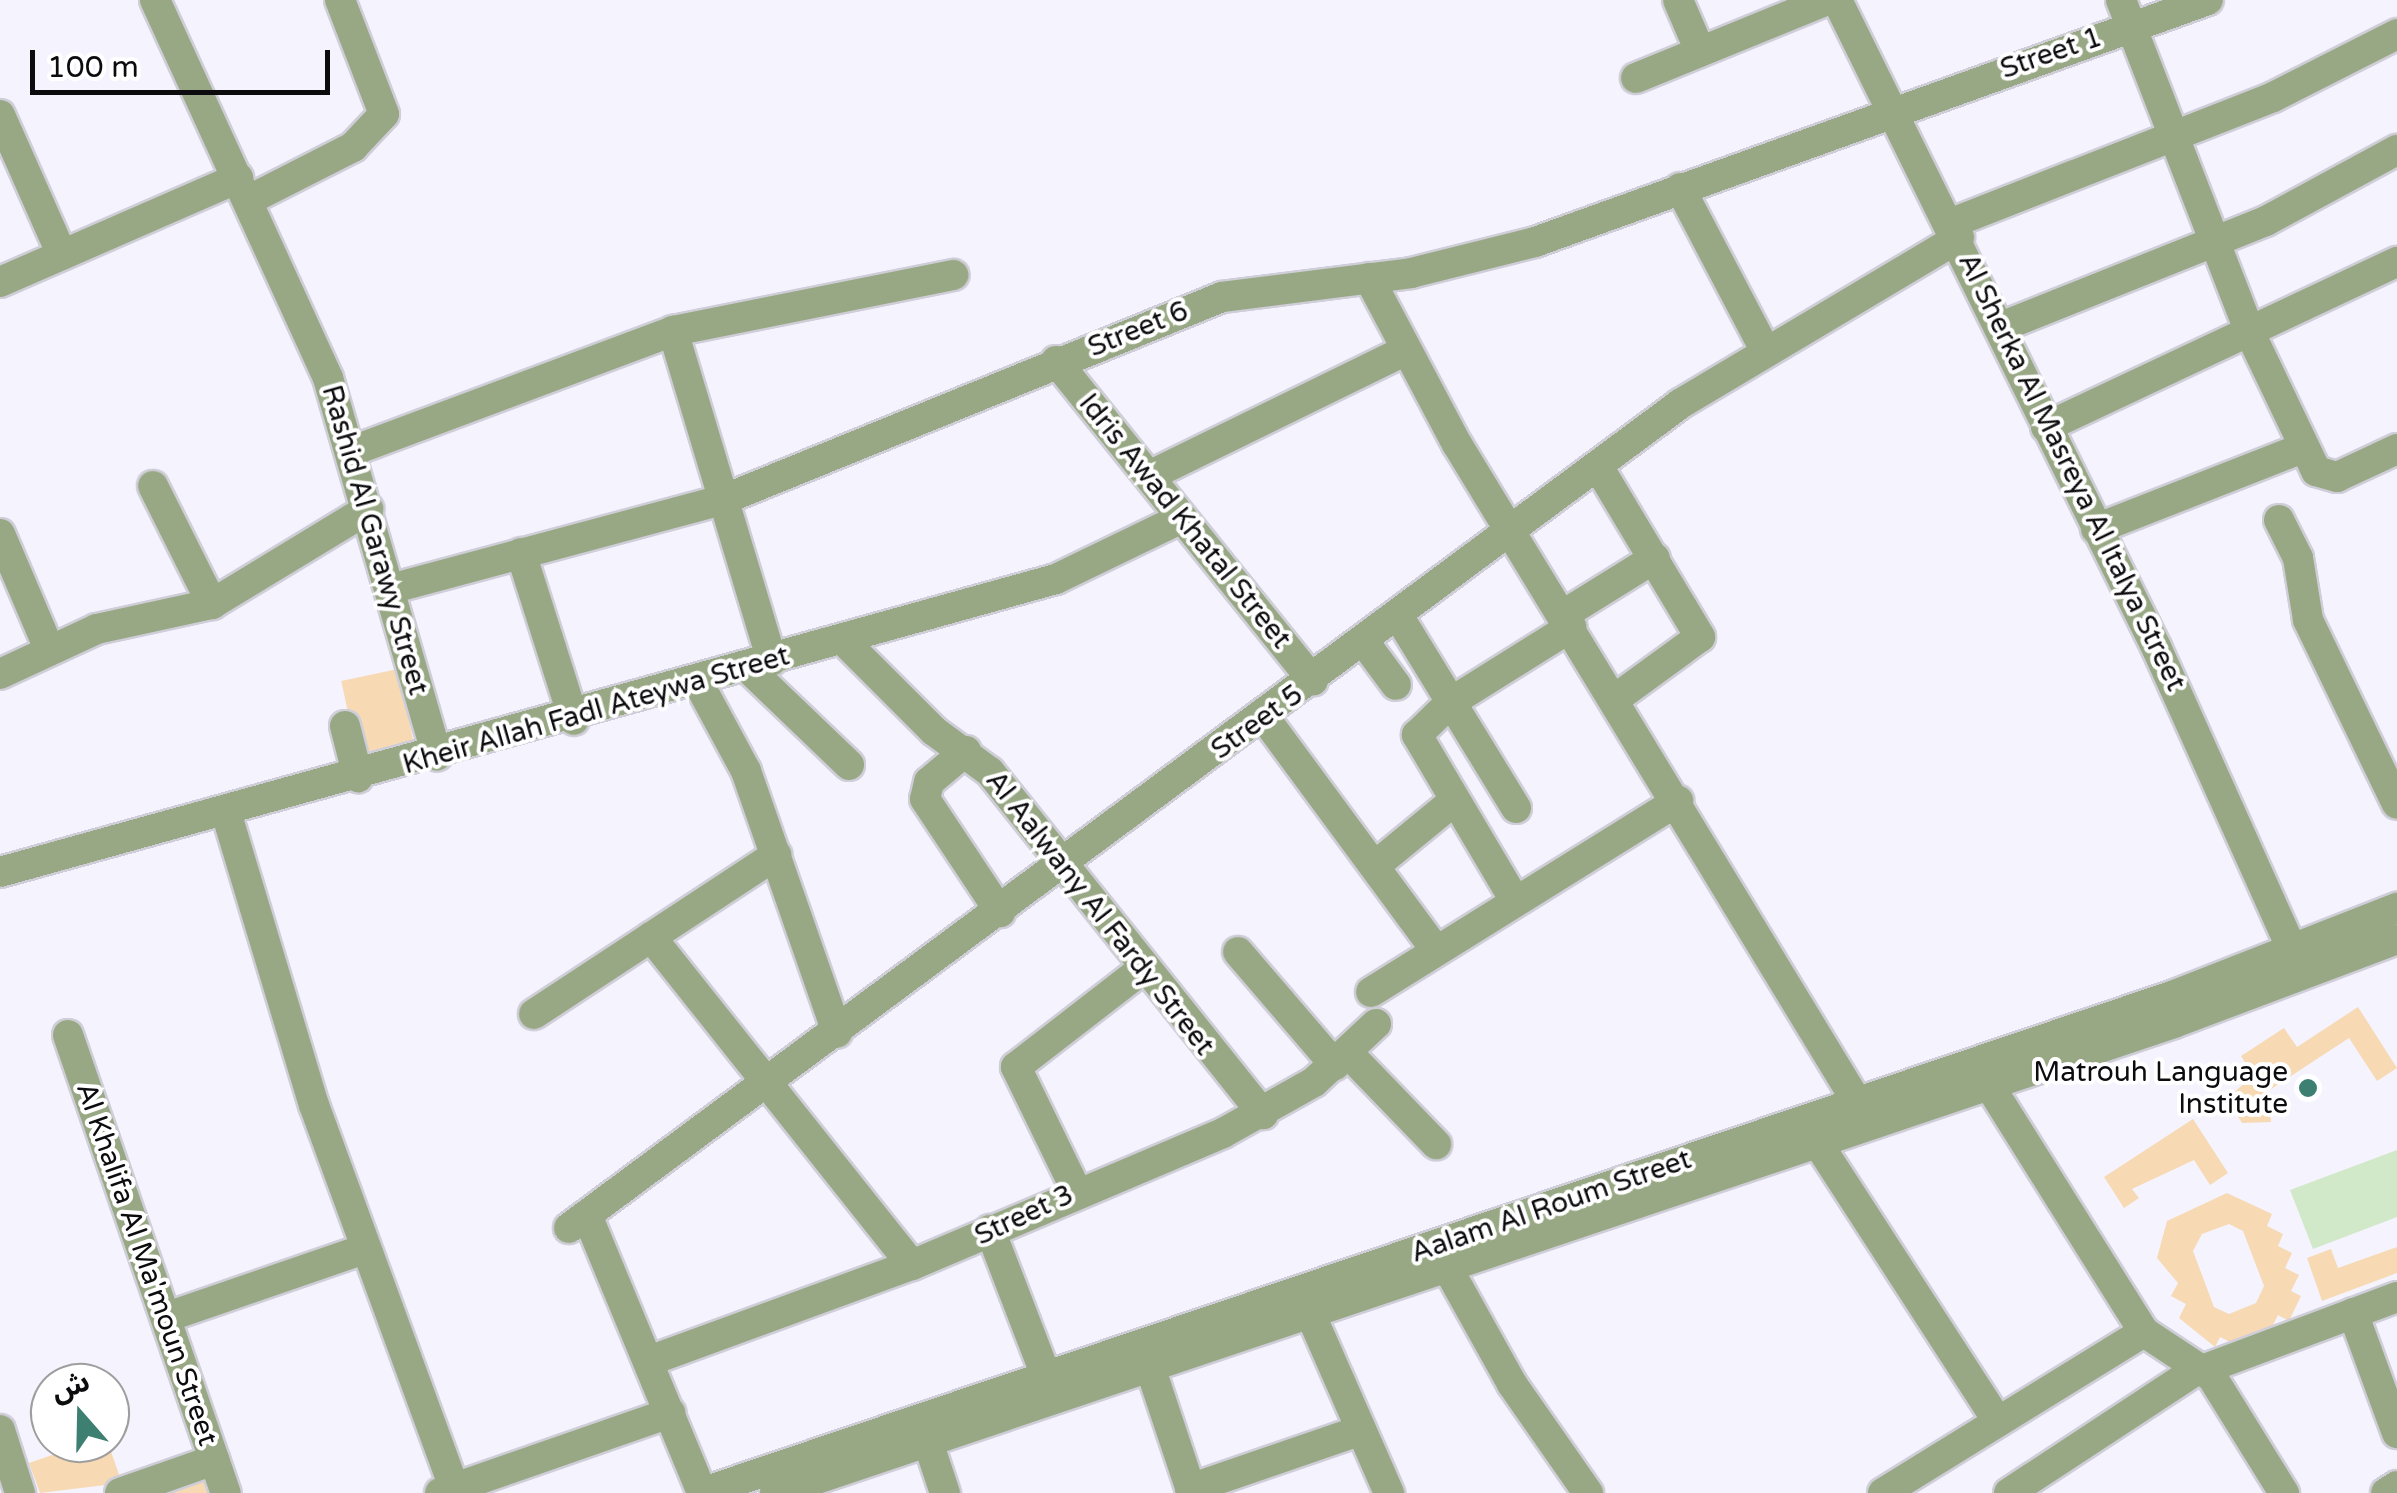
<!DOCTYPE html>
<meta charset="utf-8">
<style>
body{margin:0}
#map{position:relative;width:2397px;height:1493px;overflow:hidden;background:#f4f3fe;font-family:"Varela Round","Noto Sans Arabic",sans-serif}
div>[style]{position:absolute}
[style*='--x']{left:calc(var(--x)*1px);top:calc(var(--y)*1px);width:calc(var(--w)*1px);rotate:calc(var(--a)*1deg)}
.green>*{inset:0;background:#d1e9c9}
.building>*{inset:0;background:#f7dab4;transform-origin:0 0}
.roads{filter:drop-shadow(2px 0 #cfced8) drop-shadow(-2px 0 #cfced8) drop-shadow(0 2px #cfced8) drop-shadow(0 -2px #cfced8)}
.minor>*{height:30px;margin:-15px;padding:0 15px;transform-origin:15px;border-radius:15px;background:#98a884}
.dots>*{width:28px;height:28px;translate:-50% -50%;box-sizing:border-box;border:5px solid #fff;border-radius:50%}
span{translate:-50% -50%;white-space:nowrap;text-align:center;line-height:1.15;-webkit-text-stroke:8px #fff;paint-order:stroke}
.street-label{font-size:28px;color:#0c0c0f}
.poi-label{font-size:28px;color:#0c0c0f}
.right{translate:-100% -50%;text-align:right}
.north{position:absolute;left:30px;top:1363px;width:100px;height:100px;box-sizing:border-box;background:#fff;border:2px solid #9e9e9f;border-radius:50%;rotate:340deg;font-size:28px;font-weight:700;line-height:40px;text-align:center;color:#0c0c0f}
.north::after{content:'';display:block;margin:auto;width:35px;height:45px;background:#3d7f70;clip-path:polygon(50% 0,100% 100%,50% 72%,0 100%)}
.scale{position:absolute;left:30px;top:50px;width:300px;height:45px;box-sizing:border-box;border:5px solid #0c0c0f;border-top:0;padding-left:12px;font-size:30px;line-height:35px;white-space:nowrap;color:#0c0c0f;-webkit-text-stroke:8px #fff;paint-order:stroke}
</style>
<div id="map">
<div class="green">
<div style="clip-path:polygon(2397px 1150px,2397px 1217px,2313px 1249px,2290px 1190px)"></div>
</div>
<div class="building">
<div style="left:398px;top:669px;width:75px;height:58px;rotate:78deg"></div>
<div style="clip-path:polygon(2358px 1007px,2397px 1068px,2377px 1081px,2349px 1038px,2268px 1091px,2271px 1122px,2242px 1123px,2227px 1099px,2253px 1075px,2241px 1056px,2284px 1028px,2297px 1047px)"></div>
<div style="clip-path:polygon(2193px 1119px,2228px 1173px,2210px 1185px,2194px 1160px,2132px 1189px,2139px 1198px,2124px 1208px,2104px 1177px)"></div>
<div style="clip-path:polygon(evenodd,2227px 1193px,2272px 1214px,2267px 1226px,2283px 1234px,2278px 1246px,2292px 1253px,2285px 1268px,2299px 1275px,2291px 1291px,2301px 1296px,2289px 1321px,2278px 1315px,2270px 1331px,2234px 1344px,2220px 1337px,2215px 1347px,2179px 1318px,2186px 1304px,2171px 1296px,2178px 1283px,2157px 1258px,2167px 1221px,2227px 1193px,2229px 1224px,2243px 1231px,2264px 1286px,2256px 1303px,2229px 1314px,2214px 1307px,2193px 1251px,2202px 1234px,2229px 1224px)"></div>
<div style="clip-path:polygon(2397px 1247px,2397px 1273px,2322px 1301px,2307px 1258px,2331px 1249px,2338px 1268px)"></div>
<div style="clip-path:polygon(87px 1443px,108px 1443px,122px 1483px,40px 1493px,29px 1463px)"></div>
<div style="clip-path:polygon(210px 1475px,217px 1493px,164px 1493px)"></div>
</div>
<div class="roads">
<div class="minor">
<div style="--x:155;--y:0;--w:416;--a:65.4"></div>
<div style="--x:328;--y:378;--w:393;--a:73.9"></div>
<div style="--x:1678;--y:0;--w:56;--a:66.7"></div>
<div style="--x:1837;--y:0;--w:724;--a:63.75"></div>
<div style="--x:2157;--y:649;--w:331;--a:65.8"></div>
<div style="--x:2121;--y:0;--w:357;--a:68.8"></div>
<div style="--x:2250;--y:333;--w:153;--a:64.4"></div>
<div style="--x:2316;--y:471;--w:22;--a:16"></div>
<div style="--x:2337;--y:477;--w:66;--a:-25"></div>
<div style="--x:1636;--y:78;--w:206;--a:-22.2"></div>
<div style="--x:0;--y:115;--w:153;--a:66.1"></div>
<div style="--x:1680;--y:188;--w:181;--a:62.3"></div>
<div style="--x:249;--y:200;--w:117;--a:-27"></div>
<div style="--x:353;--y:147;--w:45;--a:-46.8"></div>
<div style="--x:384;--y:114;--w:122;--a:-111.1"></div>
<div style="--x:1952;--y:223;--w:345;--a:-21.4"></div>
<div style="--x:2273;--y:97;--w:139;--a:-26.9"></div>
<div style="--x:1369;--y:278;--w:188;--a:62.1"></div>
<div style="--x:1457;--y:444;--w:770;--a:58.7"></div>
<div style="--x:0;--y:282;--w:260;--a:-23.6"></div>
<div style="--x:2001;--y:327;--w:285;--a:-21.8"></div>
<div style="--x:2266;--y:221;--w:149;--a:-28.5"></div>
<div style="--x:673;--y:331;--w:286;--a:-11.3"></div>
<div style="--x:1056;--y:361;--w:410;--a:51.2"></div>
<div style="--x:2046;--y:427;--w:388;--a:-25.2"></div>
<div style="--x:355;--y:450;--w:340;--a:-20.5"></div>
<div style="--x:673;--y:331;--w:344;--a:73.3"></div>
<div style="--x:1599;--y:468;--w:197;--a:59.1"></div>
<div style="--x:1700;--y:637;--w:105;--a:143.9"></div>
<div style="--x:1149;--y:476;--w:286;--a:-26.1"></div>
<div style="--x:153;--y:486;--w:132;--a:63.4"></div>
<div style="--x:2279;--y:520;--w:42;--a:63.4"></div>
<div style="--x:2298;--y:558;--w:63;--a:80.8"></div>
<div style="--x:2308;--y:620;--w:204;--a:64.2"></div>
<div style="--x:2096;--y:529;--w:222;--a:-21.4"></div>
<div style="--x:0;--y:534;--w:125;--a:66.9"></div>
<div style="--x:521;--y:553;--w:175;--a:72.4"></div>
<div style="--x:390;--y:589;--w:347;--a:-15"></div>
<div style="--x:725;--y:499;--w:536;--a:-22.12"></div>
<div style="--x:1222;--y:297;--w:191;--a:-7.2"></div>
<div style="--x:1411;--y:273;--w:128;--a:-14"></div>
<div style="--x:1535;--y:242;--w:715;--a:-19.78"></div>
<div style="--x:1563;--y:615;--w:108;--a:-31.8"></div>
<div style="--x:1399;--y:617;--w:224;--a:58.5"></div>
<div style="--x:842;--y:639;--w:130;--a:45"></div>
<div style="--x:934;--y:731;--w:69;--a:36.2"></div>
<div style="--x:990;--y:772;--w:438;--a:51.4"></div>
<div style="--x:1365;--y:643;--w:52;--a:53.6"></div>
<div style="--x:748;--y:668;--w:140;--a:43.8"></div>
<div style="--x:0;--y:674;--w:107;--a:-24.9"></div>
<div style="--x:97;--y:629;--w:118;--a:-12.3"></div>
<div style="--x:212;--y:604;--w:183;--a:-31.3"></div>
<div style="--x:699;--y:684;--w:99;--a:61.6"></div>
<div style="--x:746;--y:771;--w:277;--a:70.8"></div>
<div style="--x:1264;--y:717;--w:288;--a:53.6"></div>
<div style="--x:345;--y:726;--w:53;--a:75.7"></div>
<div style="--x:966;--y:751;--w:48;--a:140"></div>
<div style="--x:929;--y:782;--w:17;--a:103"></div>
<div style="--x:925;--y:799;--w:136;--a:56.4"></div>
<div style="--x:226;--y:812;--w:306;--a:73.3"></div>
<div style="--x:314;--y:1105;--w:413;--a:69.9"></div>
<div style="--x:1376;--y:865;--w:101;--a:-39.4"></div>
<div style="--x:0;--y:872;--w:1096;--a:-15.51"></div>
<div style="--x:1056;--y:579;--w:140;--a:-25.8"></div>
<div style="--x:1514;--y:899;--w:191;--a:-120.6"></div>
<div style="--x:1417;--y:735;--w:47;--a:-44.1"></div>
<div style="--x:1451;--y:702;--w:142;--a:-32"></div>
<div style="--x:651;--y:937;--w:419;--a:51.5"></div>
<div style="--x:1238;--y:952;--w:149;--a:49.4"></div>
<div style="--x:1371;--y:992;--w:362;--a:-31.9"></div>
<div style="--x:534;--y:1014;--w:290;--a:-33.3"></div>
<div style="--x:68;--y:1035;--w:484;--a:71"></div>
<div style="--x:1348;--y:1053;--w:127;--a:46"></div>
<div style="--x:1989;--y:1085;--w:292;--a:57.9"></div>
<div style="--x:2144;--y:1332;--w:82;--a:33.5"></div>
<div style="--x:2212;--y:1377;--w:137;--a:58.2"></div>
<div style="--x:1817;--y:1142;--w:333;--a:57.1"></div>
<div style="--x:1076;--y:1190;--w:137;--a:-116"></div>
<div style="--x:1016;--y:1067;--w:157;--a:-37.7"></div>
<div style="--x:587;--y:1215;--w:301;--a:67.5"></div>
<div style="--x:569;--y:1228;--w:1383;--a:-36.56"></div>
<div style="--x:1680;--y:404;--w:325;--a:-30.8"></div>
<div style="--x:990;--y:1230;--w:156;--a:69"></div>
<div style="--x:1447;--y:1267;--w:134;--a:60.9"></div>
<div style="--x:1512;--y:1384;--w:133;--a:55.1"></div>
<div style="--x:1310;--y:1313;--w:197;--a:66.3"></div>
<div style="--x:2353;--y:1313;--w:128;--a:69.9"></div>
<div style="--x:167;--y:1317;--w:209;--a:-19"></div>
<div style="--x:649;--y:1361;--w:280;--a:-20.1"></div>
<div style="--x:912;--y:1265;--w:338;--a:-23"></div>
<div style="--x:1223;--y:1133;--w:104;--a:-29.3"></div>
<div style="--x:1314;--y:1082;--w:85;--a:-43.1"></div>
<div style="--x:1150;--y:1367;--w:133;--a:71.6"></div>
<div style="--x:2202;--y:1370;--w:208;--a:-20.5"></div>
<div style="--x:0;--y:1430;--w:66;--a:72.4"></div>
<div style="--x:928;--y:1442;--w:54;--a:71.6"></div>
<div style="--x:1190;--y:1489;--w:176;--a:-19"></div>
<div style="--x:120;--y:1493;--w:100;--a:-19.3"></div>
<div style="--x:440;--y:1493;--w:244;--a:-19.2"></div>
<div style="--x:701;--y:1493;--w:1553;--a:-18.67"></div>
<div style="--x:2172;--y:996;--w:242;--a:-21.4"></div>
<div style="--x:775;--y:1493;--w:1476;--a:-18.57"></div>
<div style="--x:2174;--y:1023;--w:238;--a:-20.6"></div>
<div style="--x:1883;--y:1493;--w:307;--a:-31.7"></div>
<div style="--x:2009;--y:1493;--w:227;--a:-33.3"></div>
<div style="--x:2386;--y:1493;--w:13;--a:-32"></div>
</div>
</div>
<div class="dots">
<div style="left:2308px;top:1088px;background:#3d7f70"></div>
</div>
<div class="street-label">
<span style="left:2051px;top:53px;rotate:-19deg">Street 1</span>
<span style="left:1138px;top:329px;rotate:-22deg">Street 6</span>
<span style="left:2072px;top:472px;rotate:64deg">Al Sherka Al Masreya Al Italya Street</span>
<span style="left:1185px;top:521px;rotate:51deg">Idris Awad Khatal Street</span>
<span style="left:375px;top:540px;rotate:74deg">Rashid Al Garawy Street</span>
<span style="left:596px;top:710px;rotate:-16deg">Kheir Allah Fadl Ateywa Street</span>
<span style="left:1257px;top:722px;rotate:-36deg">Street 5</span>
<span style="left:1100px;top:913px;rotate:52deg">Al Aalwany Al Fardy Street</span>
<span style="left:1551px;top:1206px;rotate:-19deg">Aalam Al Roum Street</span>
<span style="left:1024px;top:1215px;rotate:-25deg">Street 3</span>
<span style="left:147px;top:1264px;rotate:71deg">Al Khalifa Al Ma'moun Street</span>
</div>
<div class="poi-label">
<span class="right" style="left:2288px;top:1088px">Matrouh Language<br>Institute</span>
</div>
<div class="north">ش</div>
<div class="scale">100 m</div>
</div>
